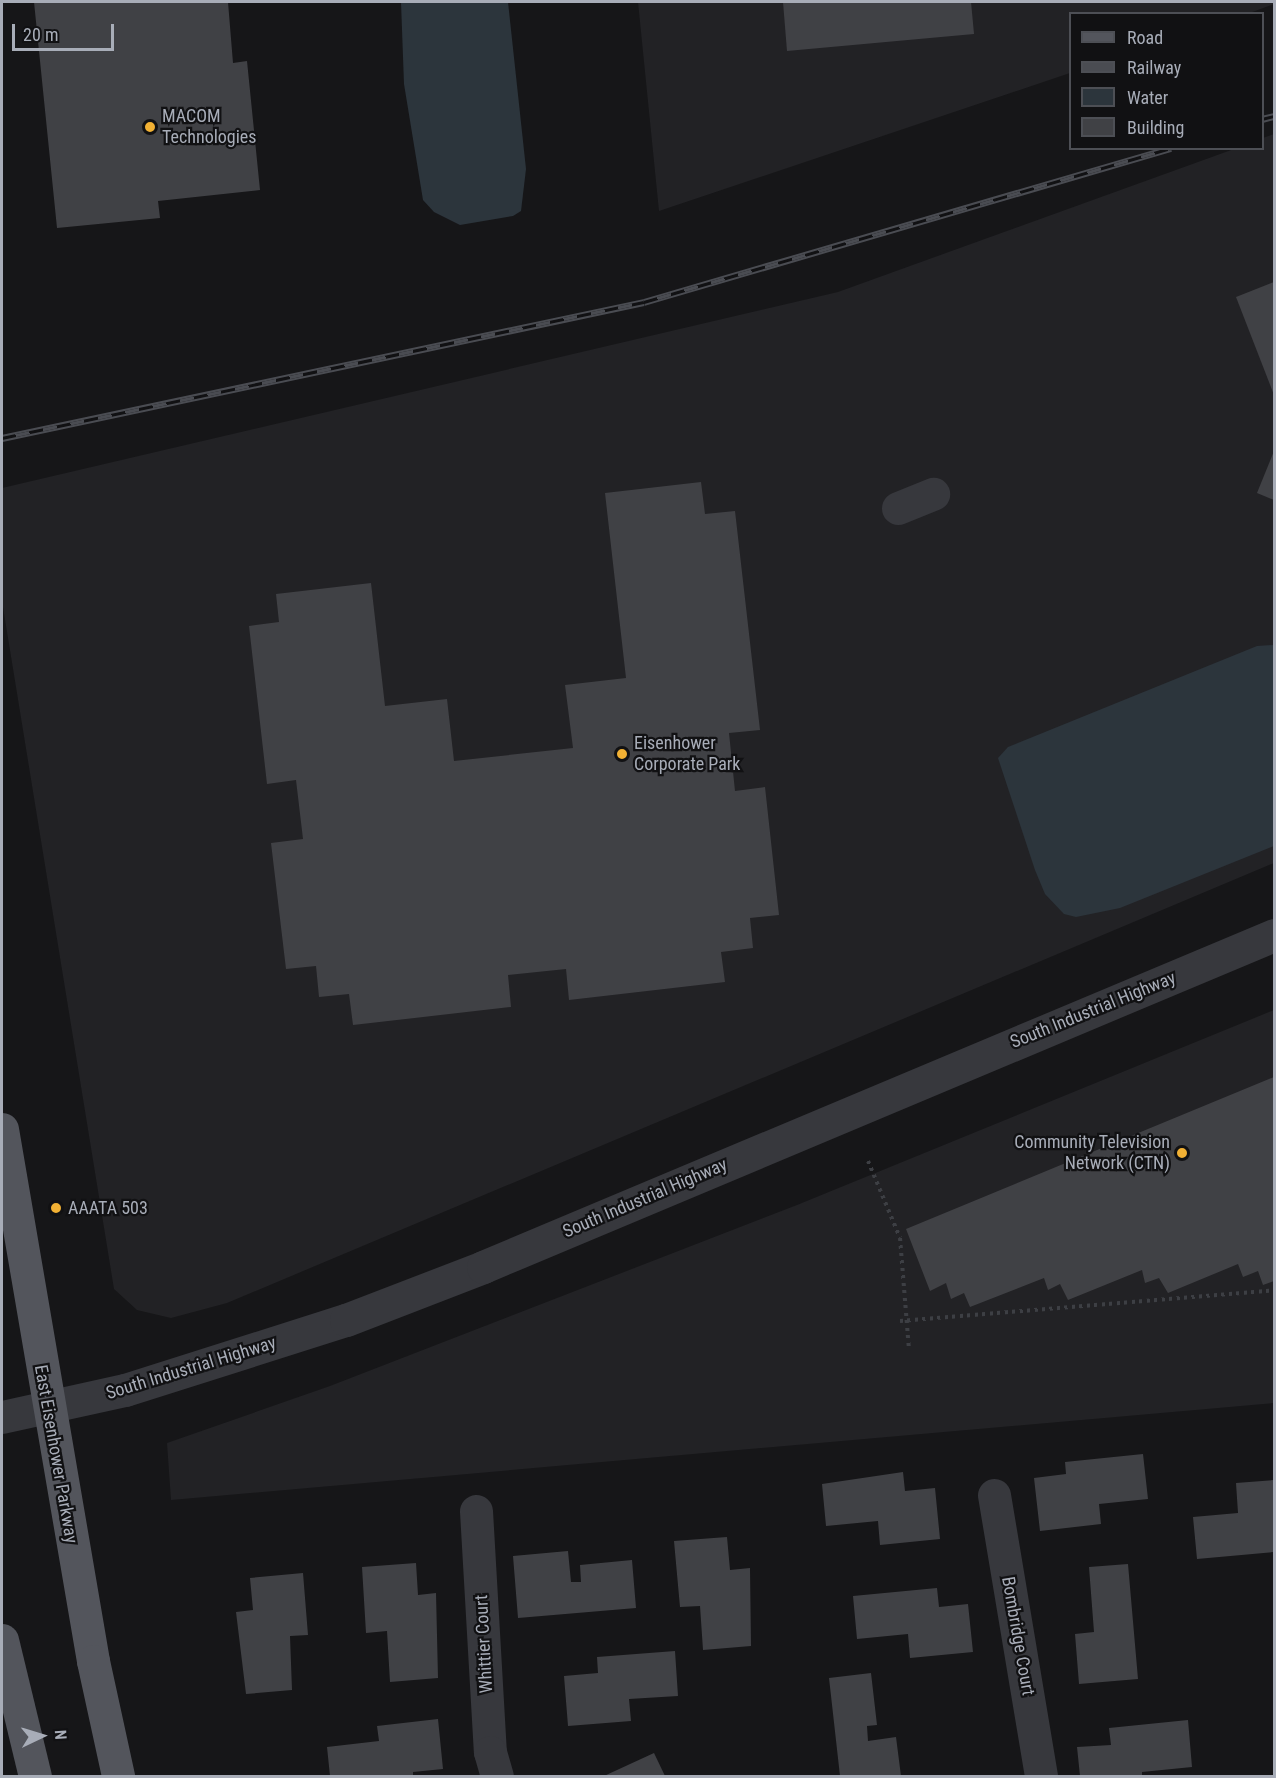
<!DOCTYPE html>
<style>
body{margin:0}
#map{position:relative;width:1276px;height:1778px;overflow:hidden;background:#161618;font-family:"Roboto Condensed",sans-serif}
div>[style]{position:absolute}
[style*='--x']{left:calc(var(--x)*1px);top:calc(var(--y)*1px);width:calc(var(--w)*1px);rotate:calc(var(--a)*1deg)}
.built>*{inset:0;background:#222225}
.water>*{inset:0;background:#2c353c}
.building>*{inset:0;background:#404145}
.path>*{height:4px;margin-top:-2px;transform-origin:0;background:repeating-linear-gradient(90deg,#3d3f44 0 3px,transparent 0 7.5px)}
.minor>*{height:33px;margin:-16.5px;padding:0 16.5px;transform-origin:16.5px;border-radius:16.5px;background:#37383d}
.major>*{height:33px;margin:-16.5px;padding:0 16.5px;transform-origin:16.5px;border-radius:16.5px;background:#53555c}
.rail>*{height:7px;margin-top:-3.5px;transform-origin:0;background:repeating-linear-gradient(90deg,#111113 0 14px,#4a4c52 0 28px);box-sizing:border-box;border-block:2px solid #4a4c52}
.dots>*{width:16px;height:16px;translate:-50% -50%;box-sizing:border-box;border:3px solid #111113;border-radius:50%}
span{translate:-50% -50%;white-space:nowrap;text-align:center;line-height:1.15;-webkit-text-stroke:4.5px #111113;paint-order:stroke}
.poi-label{font-size:18px;color:#a8adb8}
.left{translate:0 -50%;text-align:left}
.right{translate:-100% -50%;text-align:right}
.street-label{font-size:18px;color:#a8adb8}
.frame{position:absolute;inset:0;border:3px solid #a8adb8;pointer-events:none}
.legend{position:absolute;left:1069px;top:12px;width:195px;height:138px;box-sizing:border-box;background:#111113;border:2px solid #4d4f55;margin:0;padding:8px 10px;list-style:none;font-size:18px;color:#a8adb8}
.legend li{display:flex;align-items:center;gap:12px;height:30px}
.legend b{width:30px;border:2px solid #4d4f55}
.north{position:absolute;left:12px;top:1706px;width:60px;height:60px;-webkit-text-stroke:4px #111113;paint-order:stroke;rotate:86deg;font-size:16px;font-weight:700;line-height:24px;text-align:center;color:#a8adb8}
.north::after{content:'';display:block;margin:auto;width:21px;height:27px;background:#a8adb8;clip-path:polygon(50% 0,100% 100%,50% 72%,0 100%)}
.scale{position:absolute;left:12px;top:24px;width:102px;height:27px;box-sizing:border-box;border:3px solid #a8adb8;border-top:0;padding-left:8px;font-size:18px;line-height:21px;white-space:nowrap;color:#a8adb8;-webkit-text-stroke:4px #111113;paint-order:stroke}
</style>
<div id="map">
<div class="built">
<div style="clip-path:polygon(638px 2px,1274px 2px,1274px 4px,1247px 14px,1070px 14px,1070px 73px,659px 211px)"></div>
<div style="clip-path:polygon(1274px 134px,1274px 863px,227px 1303px,171px 1318px,137px 1310px,114px 1289px,2px 601px,2px 488px,838px 292px,1234px 149px,1262px 148px,1263px 138px)"></div>
<div style="clip-path:polygon(1274px 1010px,1274px 1403px,171px 1500px,167px 1443px,330px 1386px,797px 1205px)"></div>
</div>
<div class="water">
<div style="clip-path:polygon(401px 2px,508px 2px,526px 169px,521px 211px,513px 216px,460px 225px,434px 212px,423px 200px,404px 84px)"></div>
<div style="clip-path:polygon(1274px 645px,1274px 846px,1120px 908px,1076px 917px,1064px 914px,1045px 894px,1035px 870px,998px 758px,1008px 747px,1257px 646px)"></div>
</div>
<div class="building">
<div style="clip-path:polygon(34px 2px,228px 2px,233px 63px,247px 61px,260px 190px,158px 201px,160px 218px,57px 228px)"></div>
<div style="clip-path:polygon(783px 2px,971px 2px,974px 34px,787px 51px)"></div>
<div style="clip-path:polygon(1274px 282px,1274px 395px,1236px 297px)"></div>
<div style="clip-path:polygon(1274px 451px,1274px 500px,1257px 493px)"></div>
<div style="clip-path:polygon(701px 482px,705px 514px,735px 511px,760px 730px,729px 733px,735px 791px,765px 787px,779px 915px,750px 918px,753px 948px,721px 952px,725px 982px,569px 1000px,566px 969px,508px 975px,511px 1007px,353px 1025px,349px 994px,319px 997px,316px 966px,286px 969px,271px 843px,303px 839px,296px 780px,267px 784px,249px 626px,279px 622px,276px 594px,371px 583px,385px 706px,447px 699px,454px 761px,573px 748px,565px 685px,626px 678px,605px 493px)"></div>
<div style="clip-path:polygon(1274px 1077px,1274px 1281px,1263px 1285px,1258px 1271px,1243px 1277px,1238px 1264px,1168px 1293px,1159px 1278px,1145px 1283px,1142px 1270px,1068px 1300px,1060px 1284px,1048px 1290px,1044px 1278px,970px 1307px,964px 1293px,951px 1299px,946px 1283px,930px 1291px,906px 1229px)"></div>
<div style="clip-path:polygon(1143px 1454px,1148px 1499px,1099px 1504px,1101px 1524px,1040px 1531px,1034px 1478px,1066px 1474px,1065px 1462px)"></div>
<div style="clip-path:polygon(903px 1472px,905px 1491px,935px 1488px,940px 1539px,880px 1545px,878px 1521px,826px 1526px,822px 1484px)"></div>
<div style="clip-path:polygon(1274px 1480px,1274px 1552px,1197px 1559px,1193px 1517px,1238px 1513px,1236px 1483px)"></div>
<div style="clip-path:polygon(727px 1537px,730px 1570px,750px 1568px,751px 1646px,703px 1650px,700px 1606px,680px 1607px,674px 1541px)"></div>
<div style="clip-path:polygon(568px 1551px,571px 1582px,581px 1582px,580px 1565px,632px 1560px,636px 1608px,518px 1618px,513px 1556px)"></div>
<div style="clip-path:polygon(416px 1563px,418px 1595px,436px 1593px,438px 1678px,390px 1682px,387px 1631px,366px 1633px,362px 1567px)"></div>
<div style="clip-path:polygon(1128px 1564px,1138px 1679px,1079px 1684px,1075px 1634px,1094px 1632px,1089px 1567px)"></div>
<div style="clip-path:polygon(303px 1573px,308px 1635px,290px 1636px,292px 1690px,246px 1694px,236px 1612px,253px 1610px,250px 1578px)"></div>
<div style="clip-path:polygon(937px 1588px,939px 1607px,968px 1604px,973px 1652px,910px 1658px,908px 1634px,857px 1639px,853px 1596px)"></div>
<div style="clip-path:polygon(675px 1651px,678px 1696px,629px 1699px,631px 1721px,568px 1726px,564px 1676px,598px 1673px,597px 1657px)"></div>
<div style="clip-path:polygon(871px 1673px,877px 1725px,867px 1726px,868px 1741px,896px 1737px,901px 1776px,840px 1776px,829px 1678px)"></div>
<div style="clip-path:polygon(438px 1719px,443px 1769px,413px 1772px,413px 1776px,330px 1776px,327px 1747px,379px 1741px,377px 1726px)"></div>
<div style="clip-path:polygon(1188px 1720px,1192px 1767px,1142px 1772px,1142px 1776px,1080px 1776px,1077px 1747px,1111px 1745px,1109px 1728px)"></div>
<div style="clip-path:polygon(654px 1753px,665px 1776px,604px 1776px)"></div>
</div>
<div class="path">
<div style="--x:868;--y:1161;--w:83;--a:67.4"></div>
<div style="--x:900;--y:1238;--w:112;--a:85.4"></div>
<div style="--x:900;--y:1321;--w:375;--a:-4.7"></div>
</div>
<div class="minor">
<div style="--x:898;--y:508;--w:38;--a:-22"></div>
<div style="--x:2;--y:1417;--w:126;--a:-12.4"></div>
<div style="--x:125;--y:1390;--w:232;--a:-17.6"></div>
<div style="--x:346;--y:1320;--w:147;--a:-21.1"></div>
<div style="--x:483;--y:1267;--w:858;--a:-22.77"></div>
<div style="--x:994;--y:1495;--w:285;--a:80.5"></div>
<div style="--x:476;--y:1511;--w:241;--a:86.7"></div>
<div style="--x:490;--y:1752;--w:25;--a:74"></div>
</div>
<div class="major">
<div style="--x:2;--y:1129;--w:540;--a:80.29"></div>
<div style="--x:93;--y:1661;--w:118;--a:77.7"></div>
<div style="--x:2;--y:1640;--w:140;--a:76.4"></div>
</div>
<div class="rail">
<div style="--x:1262;--y:119;--w:12;--a:-14"></div>
<div style="--x:2;--y:438;--w:656;--a:-11.96"></div>
<div style="--x:644;--y:302;--w:549;--a:-16.29"></div>
</div>
<div class="dots">
<div style="left:150px;top:127px;background:#f2b134"></div>
<div style="left:622px;top:754px;background:#f2b134"></div>
<div style="left:1182px;top:1153px;background:#f2b134"></div>
<div style="left:56px;top:1208px;background:#f2b134"></div>
</div>
<div class="poi-label">
<span class="left" style="left:162px;top:127px">MACOM<br>Technologies</span>
<span class="left" style="left:634px;top:754px">Eisenhower<br>Corporate Park</span>
<span class="right" style="left:1170px;top:1153px">Community Television<br>Network (CTN)</span>
<span class="left" style="left:68px;top:1208px">AAATA 503</span>
</div>
<div class="street-label">
<span style="left:1093px;top:1010px;rotate:-22deg">South Industrial Highway</span>
<span style="left:645px;top:1198px;rotate:-23deg">South Industrial Highway</span>
<span style="left:191px;top:1368px;rotate:-17deg">South Industrial Highway</span>
<span style="left:56px;top:1454px;rotate:80deg">East Eisenhower Parkway</span>
<span style="left:1018px;top:1636px;rotate:80deg">Bombridge Court</span>
<span style="left:484px;top:1644px;rotate:-93deg">Whittier Court</span>
</div>
<div class="frame"></div>
<ul class="legend">
<li><b style="height:8px;background:#53555c"></b>Road</li>
<li><b style="height:8px;background:#4a4c52"></b>Railway</li>
<li><b style="height:16px;background:#2c353c"></b>Water</li>
<li><b style="height:16px;background:#404145"></b>Building</li>
</ul>
<div class="north">N</div>
<div class="scale">20 m</div>
</div>
